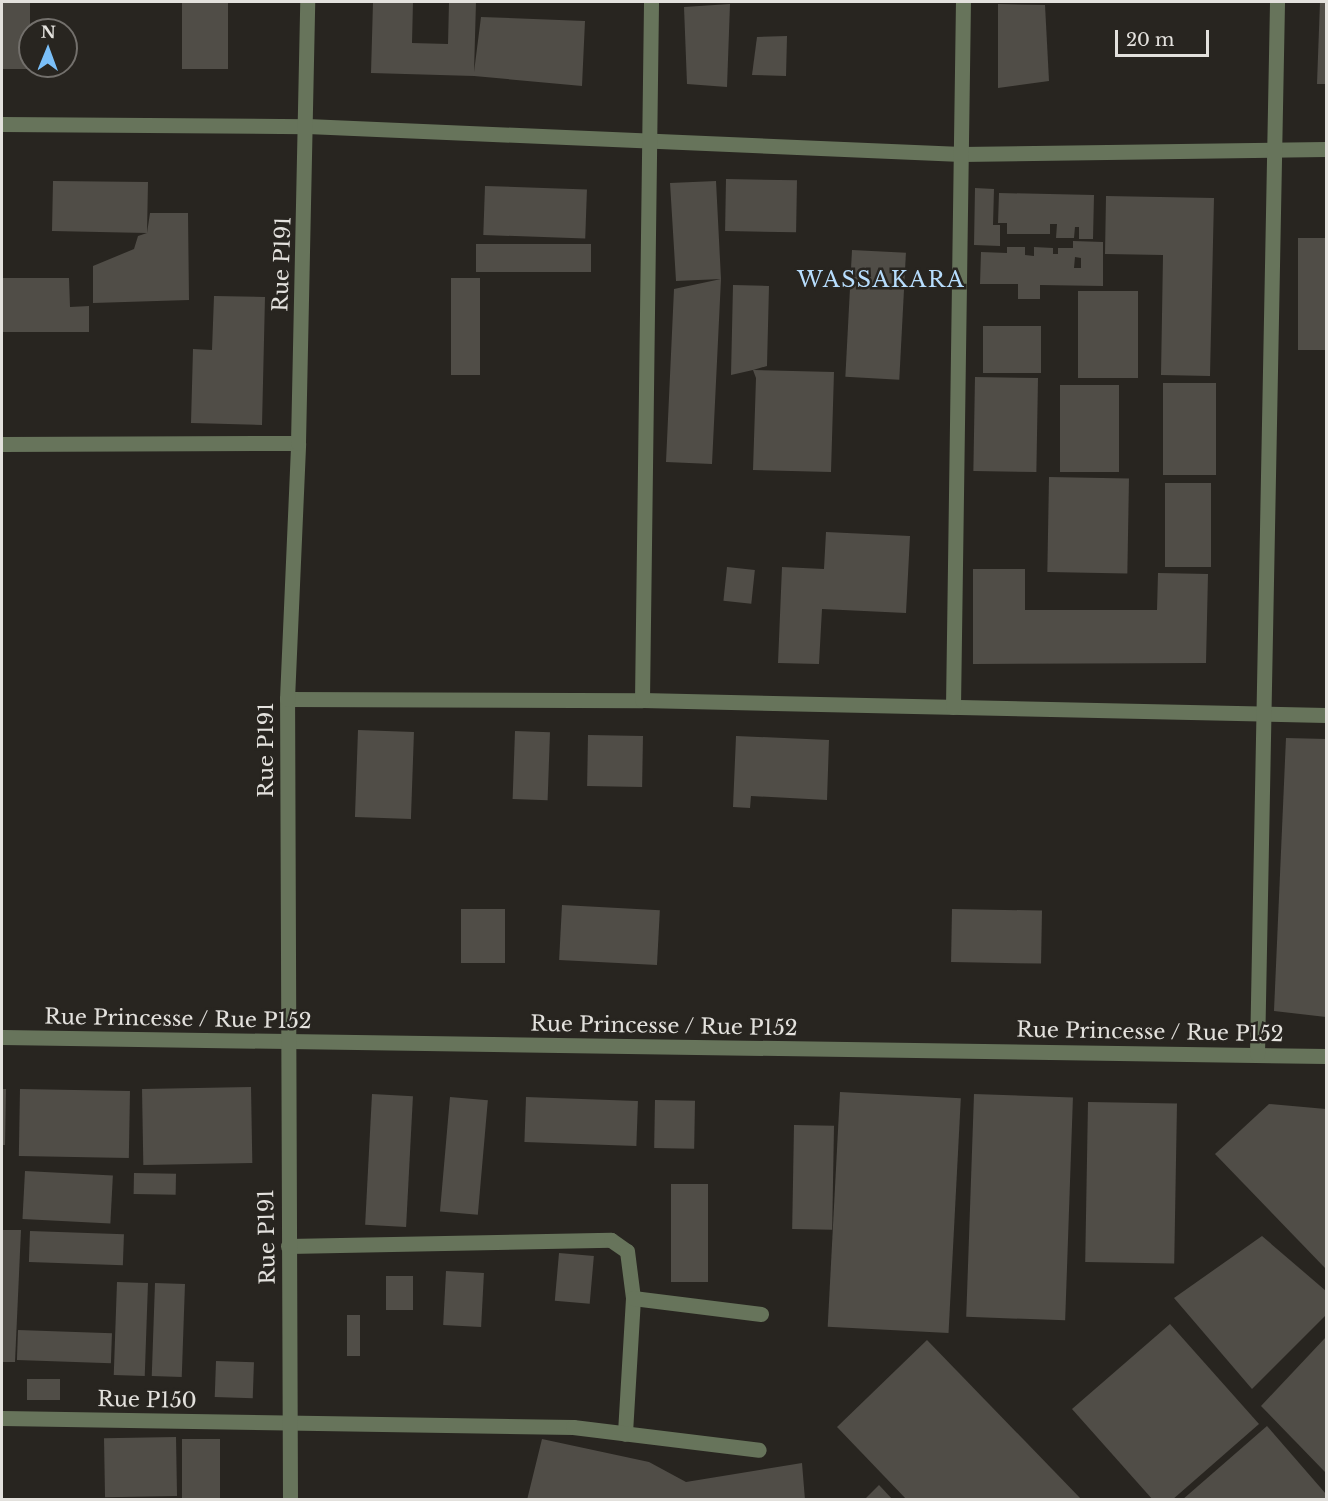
<!DOCTYPE html>
<style>
body{margin:0}
#map{position:relative;width:1328px;height:1501px;overflow:hidden;background:#282520;font-family:"Libre Baskerville",serif}
div>[style]{position:absolute}
[style*='--x']{left:calc(var(--x)*1px);top:calc(var(--y)*1px);width:calc(var(--w)*1px);rotate:calc(var(--a)*1deg)}
.building>*{inset:0;background:#504d47;transform-origin:0 0}
.minor>*{height:15px;margin:-7.5px;padding:0 7.5px;transform-origin:7.5px;border-radius:7.5px;background:#67745b}
span{translate:-50% -50%;white-space:nowrap;text-align:center;line-height:1.15;-webkit-text-stroke:5px #282520;paint-order:stroke}
.street-label{font-size:21px;color:#e3e1dd}
.neighbourhood-label{font-size:22px;color:#b7ddfd;letter-spacing:1.5px}
.frame{position:absolute;inset:0;border:3px solid #e3e1dd;pointer-events:none}
.north{position:absolute;left:18px;top:18px;width:60px;height:60px;box-sizing:border-box;background:#282520;border:2px solid #73706c;border-radius:50%;rotate:1deg;font-size:16px;font-weight:700;line-height:24px;text-align:center;color:#e3e1dd}
.north::after{content:'';display:block;margin:auto;width:21px;height:27px;background:#7abff8;clip-path:polygon(50% 0,100% 100%,50% 72%,0 100%)}
.scale{position:absolute;left:1115px;top:30px;width:94px;height:27px;box-sizing:border-box;border:3px solid #e3e1dd;border-top:0;padding-left:8px;font-size:18px;line-height:21px;white-space:nowrap;color:#e3e1dd;-webkit-text-stroke:4px #282520;paint-order:stroke}
</style>
<div id="map">
<div class="building">
<div style="left:2px;top:2px;width:28px;height:67px"></div>
<div style="left:182px;top:2px;width:46px;height:67px"></div>
<div style="clip-path:polygon(373px 2px,413px 2px,412px 43px,448px 44px,449px 2px,476px 2px,474px 72px,481px 17px,585px 21px,582px 86px,474px 76px,371px 73px)"></div>
<div style="clip-path:polygon(1320px 2px,1326px 2px,1326px 84px,1317px 84px)"></div>
<div style="clip-path:polygon(730px 4px,727px 87px,687px 84px,684px 7px)"></div>
<div style="clip-path:polygon(998px 4px,1045px 5px,1049px 81px,998px 88px)"></div>
<div style="clip-path:polygon(787px 36px,786px 76px,752px 75px,757px 37px)"></div>
<div style="left:726px;top:179px;width:71px;height:52px;rotate:1deg"></div>
<div style="clip-path:polygon(53px 181px,148px 182px,147px 233px,150px 213px,188px 213px,189px 300px,93px 303px,93px 266px,134px 249px,138px 236px,147px 233px,52px 231px)"></div>
<div style="clip-path:polygon(716px 181px,721px 279px,712px 464px,666px 462px,674px 289px,721px 279px,676px 281px,670px 183px)"></div>
<div style="left:485px;top:186px;width:102px;height:49px;rotate:2deg"></div>
<div style="clip-path:polygon(975px 188px,994px 189px,993px 225px,1000px 225px,1000px 246px,974px 245px)"></div>
<div style="clip-path:polygon(999px 193px,1094px 195px,1093px 239px,1079px 239px,1079px 227px,1075px 227px,1074px 238px,1056px 238px,1057px 224px,1050px 224px,1050px 234px,1007px 234px,1007px 223px,998px 223px)"></div>
<div style="clip-path:polygon(1106px 196px,1214px 198px,1210px 376px,1161px 375px,1163px 255px,1105px 254px)"></div>
<div style="left:1298px;top:238px;width:28px;height:112px"></div>
<div style="clip-path:polygon(evenodd,1073px 241px,1103px 242px,1103px 286px,1040px 285px,1040px 299px,1018px 299px,1018px 284px,980px 284px,981px 252px,1007px 253px,1007px 247px,1025px 247px,1025px 255px,1034px 256px,1034px 247px,1053px 248px,1053px 254px,1058px 254px,1058px 248px,1073px 248px,1073px 241px,1075px 257px,1081px 258px,1081px 268px,1074px 268px,1075px 257px)"></div>
<div style="left:591px;top:244px;width:28px;height:115px;rotate:90deg"></div>
<div style="left:852px;top:250px;width:54px;height:127px;rotate:3deg"></div>
<div style="clip-path:polygon(2px 278px,69px 278px,70px 307px,89px 306px,89px 332px,2px 332px)"></div>
<div style="left:451px;top:278px;width:29px;height:97px"></div>
<div style="clip-path:polygon(733px 285px,769px 286px,767px 366px,753px 370px,834px 372px,831px 472px,753px 470px,756px 378px,753px 370px,731px 375px)"></div>
<div style="left:1078px;top:291px;width:60px;height:87px"></div>
<div style="clip-path:polygon(214px 296px,265px 297px,262px 425px,191px 423px,193px 349px,212px 350px)"></div>
<div style="left:983px;top:326px;width:58px;height:47px"></div>
<div style="left:975px;top:377px;width:63px;height:94px;rotate:1deg"></div>
<div style="left:1163px;top:383px;width:53px;height:92px"></div>
<div style="left:1060px;top:385px;width:59px;height:87px"></div>
<div style="left:1049px;top:477px;width:80px;height:95px;rotate:1deg"></div>
<div style="left:1165px;top:483px;width:46px;height:84px"></div>
<div style="clip-path:polygon(826px 532px,910px 536px,906px 613px,822px 609px,819px 664px,778px 663px,782px 567px,824px 569px)"></div>
<div style="left:727px;top:567px;width:28px;height:34px;rotate:6deg"></div>
<div style="clip-path:polygon(973px 569px,1025px 569px,1025px 610px,1157px 610px,1158px 573px,1208px 574px,1206px 663px,973px 664px)"></div>
<div style="left:358px;top:730px;width:56px;height:87px;rotate:2deg"></div>
<div style="left:515px;top:731px;width:35px;height:68px;rotate:2deg"></div>
<div style="left:588px;top:735px;width:55px;height:51px;rotate:1deg"></div>
<div style="clip-path:polygon(736px 736px,829px 740px,827px 800px,751px 796px,750px 808px,733px 807px)"></div>
<div style="clip-path:polygon(1286px 738px,1326px 739px,1326px 1017px,1274px 1011px)"></div>
<div style="left:562px;top:905px;width:98px;height:55px;rotate:3deg"></div>
<div style="left:461px;top:909px;width:44px;height:54px"></div>
<div style="left:952px;top:909px;width:90px;height:53px;rotate:1deg"></div>
<div style="left:251px;top:1087px;width:76px;height:109px;rotate:89deg"></div>
<div style="clip-path:polygon(2px 1089px,6px 1089px,5px 1145px,2px 1145px)"></div>
<div style="left:20px;top:1089px;width:110px;height:67px;rotate:1deg"></div>
<div style="left:840px;top:1092px;width:121px;height:235px;rotate:3deg"></div>
<div style="left:372px;top:1094px;width:41px;height:131px;rotate:3deg"></div>
<div style="left:974px;top:1094px;width:99px;height:223px;rotate:2deg"></div>
<div style="left:450px;top:1097px;width:38px;height:115px;rotate:5deg"></div>
<div style="left:526px;top:1097px;width:112px;height:45px;rotate:2deg"></div>
<div style="left:655px;top:1100px;width:40px;height:48px;rotate:1deg"></div>
<div style="left:1088px;top:1102px;width:89px;height:160px;rotate:1deg"></div>
<div style="clip-path:polygon(1269px 1104px,1326px 1109px,1326px 1269px,1215px 1154px)"></div>
<div style="left:794px;top:1125px;width:40px;height:104px;rotate:1deg"></div>
<div style="left:25px;top:1171px;width:88px;height:48px;rotate:3deg"></div>
<div style="left:134px;top:1173px;width:42px;height:21px;rotate:1deg"></div>
<div style="left:671px;top:1184px;width:37px;height:98px"></div>
<div style="clip-path:polygon(2px 1230px,21px 1230px,15px 1362px,2px 1362px)"></div>
<div style="left:30px;top:1231px;width:94px;height:31px;rotate:2deg"></div>
<div style="clip-path:polygon(1262px 1236px,1326px 1291px,1326px 1315px,1252px 1389px,1174px 1298px)"></div>
<div style="left:559px;top:1253px;width:35px;height:48px;rotate:5deg"></div>
<div style="left:446px;top:1271px;width:38px;height:54px;rotate:3deg"></div>
<div style="left:386px;top:1276px;width:27px;height:34px"></div>
<div style="left:117px;top:1282px;width:31px;height:93px;rotate:2deg"></div>
<div style="left:155px;top:1283px;width:30px;height:93px;rotate:2deg"></div>
<div style="left:347px;top:1315px;width:13px;height:41px"></div>
<div style="clip-path:polygon(1170px 1324px,1259px 1424px,1172px 1500px,1153px 1500px,1072px 1409px)"></div>
<div style="left:18px;top:1330px;width:94px;height:30px;rotate:2deg"></div>
<div style="clip-path:polygon(1326px 1337px,1326px 1473px,1261px 1406px)"></div>
<div style="clip-path:polygon(927px 1340px,1082px 1500px,907px 1500px,837px 1427px)"></div>
<div style="left:216px;top:1361px;width:38px;height:36px;rotate:2deg"></div>
<div style="left:60px;top:1379px;width:21px;height:33px;rotate:90deg"></div>
<div style="clip-path:polygon(1267px 1426px,1326px 1494px,1326px 1500px,1182px 1500px)"></div>
<div style="left:176px;top:1437px;width:59px;height:72px;rotate:89deg"></div>
<div style="left:182px;top:1439px;width:38px;height:61px"></div>
<div style="clip-path:polygon(542px 1439px,649px 1462px,686px 1482px,802px 1463px,805px 1500px,527px 1500px)"></div>
<div style="clip-path:polygon(879px 1485px,893px 1500px,864px 1500px)"></div>
</div>
<div class="minor">
<div style="--x:2;--y:124;--w:305;--a:0.4"></div>
<div style="--x:307;--y:126;--w:655;--a:2.45"></div>
<div style="--x:961;--y:154;--w:365;--a:-0.8"></div>
<div style="--x:2;--y:444;--w:296;--a:-0.2"></div>
<div style="--x:287;--y:699;--w:355;--a:0.2"></div>
<div style="--x:642;--y:700;--w:684;--a:1.26"></div>
<div style="--x:642;--y:700;--w:698;--a:-89.26"></div>
<div style="--x:953;--y:707;--w:705;--a:-89.19"></div>
<div style="--x:2;--y:1037;--w:1324;--a:0.82"></div>
<div style="--x:1257;--y:1054;--w:1052;--a:-88.91"></div>
<div style="--x:288;--y:1246;--w:323;--a:-1.1"></div>
<div style="--x:611;--y:1240;--w:19;--a:35"></div>
<div style="--x:627;--y:1251;--w:47;--a:82.7"></div>
<div style="--x:633;--y:1298;--w:136;--a:93.4"></div>
<div style="--x:633;--y:1298;--w:129;--a:7.1"></div>
<div style="--x:2;--y:1418;--w:571;--a:0.9"></div>
<div style="--x:573;--y:1427;--w:187;--a:7"></div>
<div style="--x:290;--y:1500;--w:801;--a:-90.21"></div>
<div style="--x:287;--y:699;--w:256;--a:-87.5"></div>
<div style="--x:298;--y:443;--w:441;--a:-88.8"></div>
</div>
<div class="street-label">
<span style="left:282px;top:264px;rotate:-88deg">Rue P191</span>
<span style="left:266px;top:750px;rotate:-90deg">Rue P191</span>
<span style="left:178px;top:1019px;rotate:1deg">Rue Princesse / Rue P152</span>
<span style="left:664px;top:1026px;rotate:1deg">Rue Princesse / Rue P152</span>
<span style="left:1150px;top:1032px;rotate:1deg">Rue Princesse / Rue P152</span>
<span style="left:267px;top:1237px;rotate:-91deg">Rue P191</span>
<span style="left:147px;top:1400px;rotate:1deg">Rue P150</span>
</div>
<div class="neighbourhood-label">
<span style="left:881px;top:280px">WASSAKARA</span>
</div>
<div class="frame"></div>
<div class="north">N</div>
<div class="scale">20 m</div>
</div>
